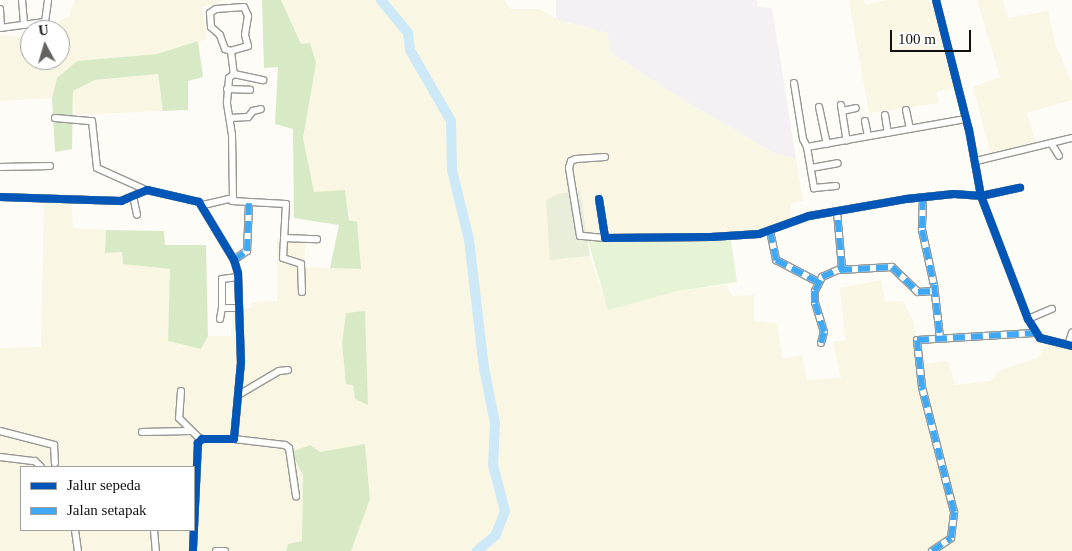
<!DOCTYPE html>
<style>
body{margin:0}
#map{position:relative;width:1072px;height:551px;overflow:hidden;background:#fdfcf7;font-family:Georgia,serif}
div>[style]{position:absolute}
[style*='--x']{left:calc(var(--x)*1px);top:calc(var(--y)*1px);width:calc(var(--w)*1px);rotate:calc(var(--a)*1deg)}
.industrial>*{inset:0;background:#f5f0f3}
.farmland>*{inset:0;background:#f9f7e4}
.green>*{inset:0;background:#e7f3d7}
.forest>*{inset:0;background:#d8eac5}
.cemetery>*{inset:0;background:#e9eedb}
.river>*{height:10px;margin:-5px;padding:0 5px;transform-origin:5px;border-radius:5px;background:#cde8f7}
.roads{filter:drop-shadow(1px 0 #979795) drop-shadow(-1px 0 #979795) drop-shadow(0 1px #979795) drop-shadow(0 -1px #979795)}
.minor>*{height:6px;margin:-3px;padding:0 3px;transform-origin:3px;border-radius:3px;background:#fffffe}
.quiet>*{height:6px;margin-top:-3px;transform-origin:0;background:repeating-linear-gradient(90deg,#3fa9f5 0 12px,transparent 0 18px)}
.cycleway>*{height:8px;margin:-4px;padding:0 4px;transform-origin:4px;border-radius:4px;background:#0057b8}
span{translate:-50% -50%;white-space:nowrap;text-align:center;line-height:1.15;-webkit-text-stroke:5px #fff;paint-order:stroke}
.legend{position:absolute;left:20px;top:466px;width:175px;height:65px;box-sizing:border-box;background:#fff;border:1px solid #a0a0a0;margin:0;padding:6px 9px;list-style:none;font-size:15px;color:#111}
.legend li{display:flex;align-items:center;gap:10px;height:25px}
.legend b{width:25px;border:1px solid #a0a0a0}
.north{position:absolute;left:20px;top:20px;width:50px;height:50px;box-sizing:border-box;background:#fff;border:1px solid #a0a0a0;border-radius:50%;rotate:354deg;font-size:14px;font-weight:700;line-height:20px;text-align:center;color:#111}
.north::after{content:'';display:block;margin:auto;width:18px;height:22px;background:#646362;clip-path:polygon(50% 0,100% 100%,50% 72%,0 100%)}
.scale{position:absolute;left:890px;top:30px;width:81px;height:22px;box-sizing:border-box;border:2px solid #111;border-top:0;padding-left:6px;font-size:15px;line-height:18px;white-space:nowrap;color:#111;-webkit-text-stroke:4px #fff;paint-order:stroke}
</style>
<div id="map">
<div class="industrial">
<div style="clip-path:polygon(556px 0,757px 0,758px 7px,772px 8px,796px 159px,776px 154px,682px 99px,612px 54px,607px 33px,556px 19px)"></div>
</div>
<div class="farmland">
<div style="clip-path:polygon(75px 0,226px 0,202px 7px,207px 39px,157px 54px,77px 61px,57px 78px,52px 98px,0 101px,0 35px,30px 38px,30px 60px,60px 60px,60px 30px,44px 30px,69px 16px)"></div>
<div style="clip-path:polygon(evenodd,281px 0,504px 0,511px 9px,540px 9px,556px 19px,607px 33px,612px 54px,682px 99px,776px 154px,796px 159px,803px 201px,791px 203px,789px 224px,767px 229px,588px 241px,580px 192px,550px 260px,590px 256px,608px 309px,678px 291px,727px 285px,732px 296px,754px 295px,754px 321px,777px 323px,782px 359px,802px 355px,807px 380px,841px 378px,833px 342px,845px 340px,840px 288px,881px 280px,885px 302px,903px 301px,913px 321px,922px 364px,948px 361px,955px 385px,990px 381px,1000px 370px,1037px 358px,1050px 342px,1072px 345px,1072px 551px,0 551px,0 348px,41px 347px,44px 203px,71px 203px,73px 228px,106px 230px,105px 252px,122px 252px,123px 264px,170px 269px,168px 341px,201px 349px,208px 336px,231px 336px,233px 309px,252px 308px,251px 303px,277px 301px,277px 237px,306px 238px,304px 267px,360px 269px,345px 191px,314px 192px,302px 138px,316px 63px,301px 44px,281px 0,21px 467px,194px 467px,194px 530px,21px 530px,21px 467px)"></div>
<div style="clip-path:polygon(849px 0,864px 0,865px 5px,886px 0,937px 0,963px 85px,936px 92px,939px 103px,869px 113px)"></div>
<div style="clip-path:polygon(977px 0,1003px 0,1008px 18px,1048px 11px,1056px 46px,1072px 82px,1072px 100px,1027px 113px,1036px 144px,991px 155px,973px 87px,1000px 77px)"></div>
<div style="clip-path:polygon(158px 74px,163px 111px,75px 115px,73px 91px,95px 80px)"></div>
</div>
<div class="green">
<div style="clip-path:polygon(730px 233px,737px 282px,678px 291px,608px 310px,588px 241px)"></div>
</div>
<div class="forest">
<div style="clip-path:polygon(262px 0,281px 0,301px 44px,310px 43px,316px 63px,303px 138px,314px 192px,345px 190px,349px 220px,357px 222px,361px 269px,330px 268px,339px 225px,294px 218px,293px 129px,275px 124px,278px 67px,264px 68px)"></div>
<div style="clip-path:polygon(198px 41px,203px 77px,188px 81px,188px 110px,163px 111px,158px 74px,95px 80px,73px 91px,72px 149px,55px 152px,52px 98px,57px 78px,77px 61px,157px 54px)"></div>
<div style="clip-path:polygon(106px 230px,164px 231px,165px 245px,206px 245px,208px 336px,201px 349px,168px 341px,170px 269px,123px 264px,122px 252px,105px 253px)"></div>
<div style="clip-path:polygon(365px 311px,368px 405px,355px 399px,353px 385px,346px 384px,342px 343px,346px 313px)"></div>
<div style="clip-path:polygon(365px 444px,370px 499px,351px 551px,286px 551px,288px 544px,302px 541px,303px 475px,291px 452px,310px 445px,320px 452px)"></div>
</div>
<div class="cemetery">
<div style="clip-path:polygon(580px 191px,590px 256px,550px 260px,546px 200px,558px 194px)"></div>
</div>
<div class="river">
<div style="--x:381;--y:0;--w:43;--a:50.7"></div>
<div style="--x:408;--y:33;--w:17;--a:83"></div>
<div style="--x:410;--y:50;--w:82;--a:60"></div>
<div style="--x:451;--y:121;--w:49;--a:88.8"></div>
<div style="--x:452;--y:170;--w:72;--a:76.3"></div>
<div style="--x:469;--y:240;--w:129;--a:83.3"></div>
<div style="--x:484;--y:368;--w:56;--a:78.7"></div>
<div style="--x:495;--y:423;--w:42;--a:92.7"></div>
<div style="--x:493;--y:465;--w:48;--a:75.4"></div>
<div style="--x:505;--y:511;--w:26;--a:111"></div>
<div style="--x:496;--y:535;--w:25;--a:140"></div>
</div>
<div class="roads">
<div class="minor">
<div style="--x:22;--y:0;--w:25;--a:85"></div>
<div style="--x:936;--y:0;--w:134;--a:75.8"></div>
<div style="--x:969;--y:130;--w:67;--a:79.7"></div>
<div style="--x:981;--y:196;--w:132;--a:69.1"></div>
<div style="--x:1028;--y:319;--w:22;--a:58"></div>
<div style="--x:1040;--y:338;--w:33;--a:14"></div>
<div style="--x:244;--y:7;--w:10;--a:66"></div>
<div style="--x:248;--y:16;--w:19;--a:99"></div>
<div style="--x:245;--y:35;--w:11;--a:75"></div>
<div style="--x:248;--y:46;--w:18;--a:164"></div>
<div style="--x:231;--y:51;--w:6;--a:-162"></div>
<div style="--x:225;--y:49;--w:15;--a:-110"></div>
<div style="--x:220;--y:35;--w:12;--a:-138"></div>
<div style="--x:211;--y:27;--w:14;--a:-94"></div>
<div style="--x:210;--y:13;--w:7;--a:-34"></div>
<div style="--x:216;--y:9;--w:28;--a:-4"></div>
<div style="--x:0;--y:9;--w:18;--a:87"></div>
<div style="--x:0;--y:28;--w:45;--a:-7.6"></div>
<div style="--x:45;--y:22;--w:22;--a:-82"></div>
<div style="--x:231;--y:51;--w:23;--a:83"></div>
<div style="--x:794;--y:83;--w:57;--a:80.9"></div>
<div style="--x:803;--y:139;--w:9;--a:63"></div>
<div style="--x:807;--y:147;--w:161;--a:-10"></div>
<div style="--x:227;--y:89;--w:23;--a:2"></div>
<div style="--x:841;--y:105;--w:36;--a:81"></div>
<div style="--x:819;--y:107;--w:38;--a:78"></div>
<div style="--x:906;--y:110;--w:19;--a:78"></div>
<div style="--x:842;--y:111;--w:14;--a:-12"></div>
<div style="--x:885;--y:115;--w:18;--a:81"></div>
<div style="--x:55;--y:118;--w:37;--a:5"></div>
<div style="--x:92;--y:121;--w:47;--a:83.9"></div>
<div style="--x:97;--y:168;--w:54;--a:24.2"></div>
<div style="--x:230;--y:118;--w:18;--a:-3"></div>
<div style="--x:248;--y:117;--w:8;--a:-50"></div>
<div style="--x:253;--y:111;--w:8;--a:-14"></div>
<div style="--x:865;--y:121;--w:15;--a:79"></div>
<div style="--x:1051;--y:143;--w:15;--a:58"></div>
<div style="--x:807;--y:147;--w:42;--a:80.3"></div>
<div style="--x:814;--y:188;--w:22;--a:-5"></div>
<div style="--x:976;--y:161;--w:99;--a:-13.5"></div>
<div style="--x:0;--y:167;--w:50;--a:-1.1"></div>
<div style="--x:811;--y:168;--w:27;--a:-10"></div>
<div style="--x:133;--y:196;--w:19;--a:78"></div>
<div style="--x:0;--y:197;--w:121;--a:1.9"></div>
<div style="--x:121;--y:201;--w:28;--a:-23"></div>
<div style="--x:147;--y:190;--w:53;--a:13"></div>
<div style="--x:199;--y:202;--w:68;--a:58.9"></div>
<div style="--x:234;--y:260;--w:14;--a:73"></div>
<div style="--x:238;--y:273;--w:89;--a:88.1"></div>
<div style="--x:241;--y:362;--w:77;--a:95.2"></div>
<div style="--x:234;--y:439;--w:32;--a:180"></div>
<div style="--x:202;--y:439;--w:6;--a:135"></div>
<div style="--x:198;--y:443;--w:108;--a:92.7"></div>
<div style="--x:923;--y:198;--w:32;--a:92"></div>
<div style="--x:922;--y:230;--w:56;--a:77.7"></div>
<div style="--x:934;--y:285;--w:53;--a:83.5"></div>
<div style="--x:599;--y:199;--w:39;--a:81"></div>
<div style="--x:605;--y:238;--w:106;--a:-0.5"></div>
<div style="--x:711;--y:237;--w:48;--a:-3.6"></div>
<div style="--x:759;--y:234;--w:53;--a:-19.8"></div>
<div style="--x:809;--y:216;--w:98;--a:-9.9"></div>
<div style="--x:906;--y:199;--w:48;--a:-5.9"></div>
<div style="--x:954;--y:194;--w:27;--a:4"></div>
<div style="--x:981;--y:196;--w:40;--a:-12"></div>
<div style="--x:232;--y:201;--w:54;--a:3.2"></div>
<div style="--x:286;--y:204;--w:54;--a:93.2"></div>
<div style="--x:283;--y:258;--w:19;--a:18"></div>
<div style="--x:301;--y:264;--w:28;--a:88"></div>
<div style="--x:203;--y:205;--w:31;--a:-13"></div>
<div style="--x:233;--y:198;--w:63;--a:-90.9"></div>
<div style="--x:232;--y:135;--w:33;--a:-99"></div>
<div style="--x:227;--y:102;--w:24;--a:-85"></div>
<div style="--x:229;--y:78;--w:6;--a:-39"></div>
<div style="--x:234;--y:74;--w:30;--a:12"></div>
<div style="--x:770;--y:231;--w:30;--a:78"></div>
<div style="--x:776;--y:260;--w:47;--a:27.6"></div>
<div style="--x:284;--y:238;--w:33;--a:2"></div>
<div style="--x:605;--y:238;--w:25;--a:-175"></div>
<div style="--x:580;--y:236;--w:69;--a:-99.2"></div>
<div style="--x:569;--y:168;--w:7;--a:-74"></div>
<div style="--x:571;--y:161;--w:5;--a:-22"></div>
<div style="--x:576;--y:159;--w:29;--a:-4"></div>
<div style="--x:234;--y:260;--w:16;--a:-35"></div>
<div style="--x:247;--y:251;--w:48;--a:-87.6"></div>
<div style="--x:840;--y:270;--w:52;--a:-3.3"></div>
<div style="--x:892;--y:267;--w:36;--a:44"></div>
<div style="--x:918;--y:292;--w:16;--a:-4"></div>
<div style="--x:222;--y:308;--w:29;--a:-90"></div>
<div style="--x:222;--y:279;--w:16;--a:-7"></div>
<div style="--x:220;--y:319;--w:11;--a:-80"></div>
<div style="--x:222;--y:308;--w:16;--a:0"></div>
<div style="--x:1028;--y:319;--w:26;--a:-23"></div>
<div style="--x:821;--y:343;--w:11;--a:-75"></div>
<div style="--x:824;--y:332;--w:30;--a:-107"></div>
<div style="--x:815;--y:303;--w:12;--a:-90"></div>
<div style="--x:815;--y:291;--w:16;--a:-63"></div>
<div style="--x:822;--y:277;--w:22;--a:-24"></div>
<div style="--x:842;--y:268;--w:56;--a:-95.1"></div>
<div style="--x:1068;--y:345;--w:13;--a:-72"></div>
<div style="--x:181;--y:391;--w:27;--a:94"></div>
<div style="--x:179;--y:418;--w:30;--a:45"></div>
<div style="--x:240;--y:394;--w:45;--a:-30.5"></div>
<div style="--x:279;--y:371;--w:9;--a:-6"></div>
<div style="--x:0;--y:431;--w:56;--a:14.5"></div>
<div style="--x:54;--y:445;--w:18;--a:87"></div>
<div style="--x:142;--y:432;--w:48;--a:-1.2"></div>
<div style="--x:234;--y:439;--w:51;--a:6.7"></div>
<div style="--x:285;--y:445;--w:5;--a:37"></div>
<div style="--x:289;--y:448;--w:49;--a:81.7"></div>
<div style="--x:0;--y:457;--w:35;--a:7"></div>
<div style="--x:35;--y:461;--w:8;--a:45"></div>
<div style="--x:75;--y:530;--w:21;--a:82"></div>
<div style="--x:154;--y:530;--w:21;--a:85"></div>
<div style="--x:216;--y:551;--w:9;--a:0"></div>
<div style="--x:932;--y:551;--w:23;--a:-34"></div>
<div style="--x:951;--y:538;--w:26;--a:-83"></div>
<div style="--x:954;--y:512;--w:129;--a:-104.4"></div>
<div style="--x:922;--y:387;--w:47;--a:-96.1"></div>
<div style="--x:917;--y:340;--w:118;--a:-3.4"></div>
</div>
</div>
<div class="quiet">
<div style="--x:923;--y:198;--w:32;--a:92"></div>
<div style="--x:922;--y:230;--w:56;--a:77.7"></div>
<div style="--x:934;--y:285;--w:53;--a:83.5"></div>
<div style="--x:770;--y:231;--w:30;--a:78"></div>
<div style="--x:776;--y:260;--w:47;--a:27.6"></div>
<div style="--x:234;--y:260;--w:16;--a:-35"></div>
<div style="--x:247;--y:251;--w:48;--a:-87.6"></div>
<div style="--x:840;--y:270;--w:52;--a:-3.3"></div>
<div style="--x:892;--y:267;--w:36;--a:44"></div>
<div style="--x:918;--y:292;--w:16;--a:-4"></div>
<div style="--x:821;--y:343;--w:11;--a:-75"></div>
<div style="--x:824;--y:332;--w:30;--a:-107"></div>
<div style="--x:815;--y:303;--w:12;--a:-90"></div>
<div style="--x:815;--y:291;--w:16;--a:-63"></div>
<div style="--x:822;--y:277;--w:22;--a:-24"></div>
<div style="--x:842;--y:268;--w:56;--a:-95.1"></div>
<div style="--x:932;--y:551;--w:23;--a:-34"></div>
<div style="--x:951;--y:538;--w:26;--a:-83"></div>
<div style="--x:954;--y:512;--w:129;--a:-104.4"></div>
<div style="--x:922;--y:387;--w:47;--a:-96.1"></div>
<div style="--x:917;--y:340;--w:118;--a:-3.4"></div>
</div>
<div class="cycleway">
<div style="--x:936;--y:0;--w:134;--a:75.8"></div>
<div style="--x:969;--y:130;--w:67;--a:79.7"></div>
<div style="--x:981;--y:196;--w:132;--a:69.1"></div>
<div style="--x:1028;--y:319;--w:22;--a:58"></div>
<div style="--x:1040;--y:338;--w:33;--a:14"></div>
<div style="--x:0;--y:197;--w:121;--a:1.9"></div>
<div style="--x:121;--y:201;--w:28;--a:-23"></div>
<div style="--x:147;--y:190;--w:53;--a:13"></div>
<div style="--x:199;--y:202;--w:68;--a:58.9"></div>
<div style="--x:234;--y:260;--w:14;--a:73"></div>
<div style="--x:238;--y:273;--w:89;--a:88.1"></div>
<div style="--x:241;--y:362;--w:77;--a:95.2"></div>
<div style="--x:234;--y:439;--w:32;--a:180"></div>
<div style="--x:202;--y:439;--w:6;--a:135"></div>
<div style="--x:198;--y:443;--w:108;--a:92.7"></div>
<div style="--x:599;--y:199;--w:39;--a:81"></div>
<div style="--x:605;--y:238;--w:106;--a:-0.5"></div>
<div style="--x:711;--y:237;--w:48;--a:-3.6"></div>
<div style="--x:759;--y:234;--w:53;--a:-19.8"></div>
<div style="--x:809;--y:216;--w:98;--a:-9.9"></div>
<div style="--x:906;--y:199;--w:48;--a:-5.9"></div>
<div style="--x:954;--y:194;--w:27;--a:4"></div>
<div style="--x:981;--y:196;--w:40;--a:-12"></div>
</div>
<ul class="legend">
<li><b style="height:6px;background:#0057b8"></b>Jalur sepeda</li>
<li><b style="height:6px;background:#3fa9f5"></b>Jalan setapak</li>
</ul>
<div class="north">U</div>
<div class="scale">100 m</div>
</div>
